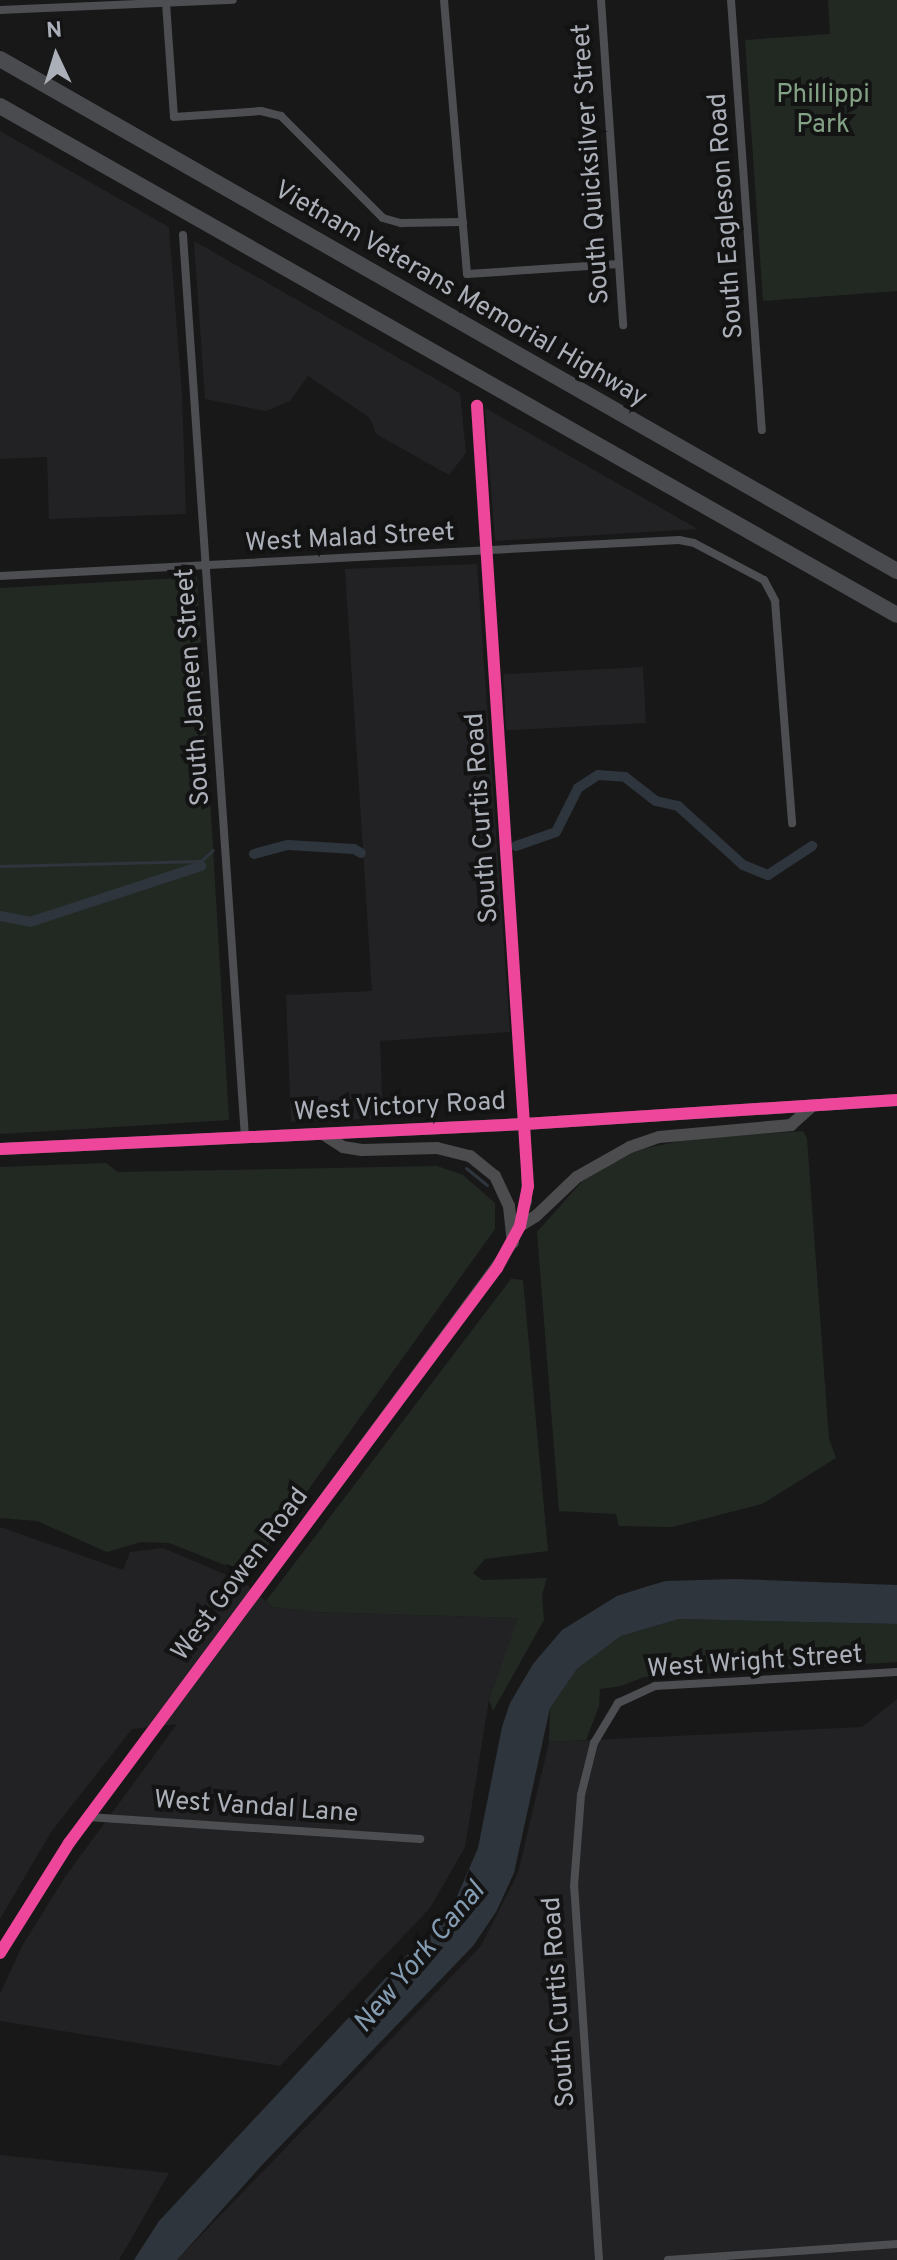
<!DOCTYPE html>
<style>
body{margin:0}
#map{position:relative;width:897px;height:2260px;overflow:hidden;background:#181819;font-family:Overpass,sans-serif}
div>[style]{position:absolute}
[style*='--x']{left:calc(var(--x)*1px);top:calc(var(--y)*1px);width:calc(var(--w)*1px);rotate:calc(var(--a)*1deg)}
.built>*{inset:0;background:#222224;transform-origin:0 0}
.green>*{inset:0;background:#222923}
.water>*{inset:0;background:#2e353c}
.stream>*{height:3px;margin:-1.5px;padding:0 1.5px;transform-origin:1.5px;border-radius:1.5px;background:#2e353c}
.canal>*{height:10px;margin:-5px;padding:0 5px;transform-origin:5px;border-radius:5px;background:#2e353c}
.minor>*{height:8px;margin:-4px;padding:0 4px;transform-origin:4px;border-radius:4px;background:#4d4e51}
.tertiary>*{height:10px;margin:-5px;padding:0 5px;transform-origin:5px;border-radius:5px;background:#4d4e51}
.secondary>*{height:12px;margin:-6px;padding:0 6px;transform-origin:6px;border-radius:6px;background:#4c4c4f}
.motorway>*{height:16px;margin:-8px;padding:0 8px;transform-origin:8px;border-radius:8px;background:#4a4b4e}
.cycleway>*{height:12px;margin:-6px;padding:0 6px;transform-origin:6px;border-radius:6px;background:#ed469a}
span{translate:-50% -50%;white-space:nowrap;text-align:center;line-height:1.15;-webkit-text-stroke:8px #131314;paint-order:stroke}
.park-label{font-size:26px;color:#83a285}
.street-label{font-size:26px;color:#abafb8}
.water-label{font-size:28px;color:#849cb1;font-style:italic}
.north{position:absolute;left:16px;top:16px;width:80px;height:80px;-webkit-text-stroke:6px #131314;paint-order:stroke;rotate:356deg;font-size:22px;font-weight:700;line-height:32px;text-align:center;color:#abafb8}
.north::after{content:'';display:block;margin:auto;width:28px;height:36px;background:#abafb8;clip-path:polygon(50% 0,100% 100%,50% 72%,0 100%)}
</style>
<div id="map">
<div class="built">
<div style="clip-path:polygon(0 131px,169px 227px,182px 394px,186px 514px,49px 519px,47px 457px,0 459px)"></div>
<div style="clip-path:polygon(194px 241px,460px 393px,466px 453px,449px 475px,376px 434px,370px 418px,308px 376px,290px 401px,266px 411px,205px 399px)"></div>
<div style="clip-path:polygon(485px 408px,698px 529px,495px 541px)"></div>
<div style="clip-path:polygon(477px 564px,510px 1032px,380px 1041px,383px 1118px,291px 1122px,286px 995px,372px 991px,345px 569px)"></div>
<div style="left:643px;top:667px;width:56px;height:140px;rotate:87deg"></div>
<div style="clip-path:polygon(0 1527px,123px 1570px,130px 1552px,163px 1548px,243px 1582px,273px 1607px,316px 1612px,519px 1618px,489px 1700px,465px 1847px,430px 1908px,280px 2066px,0 2021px,0 1994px,22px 1946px,65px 1877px,177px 1724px,132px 1729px,51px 1832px,0 1919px)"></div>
<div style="clip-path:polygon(897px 1699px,897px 2260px,177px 2260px,481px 1946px,518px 1873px,549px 1742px,862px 1727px)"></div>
<div style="clip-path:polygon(0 2155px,169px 2173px,119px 2260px,0 2260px)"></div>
</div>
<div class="green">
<div style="clip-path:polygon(828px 0,897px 0,897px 291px,763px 301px,745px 40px,830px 34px)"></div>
<div style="clip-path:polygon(197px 577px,229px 1120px,0 1134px,0 588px)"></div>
<div style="clip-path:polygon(803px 1131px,807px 1139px,829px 1439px,836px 1458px,762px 1504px,672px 1527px,619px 1526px,616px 1514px,559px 1511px,537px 1232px,586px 1177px,638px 1150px,689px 1139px)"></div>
<div style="clip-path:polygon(106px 1163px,118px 1172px,437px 1166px,463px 1175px,495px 1203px,495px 1229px,248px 1574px,169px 1543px,141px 1542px,107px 1552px,37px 1521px,0 1518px,0 1167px)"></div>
<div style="clip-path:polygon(511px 1279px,523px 1280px,548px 1551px,485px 1559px,473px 1573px,482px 1580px,547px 1578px,542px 1595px,544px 1620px,493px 1711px,489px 1700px,518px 1618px,316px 1612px,273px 1607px,266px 1601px)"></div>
<div style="clip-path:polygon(679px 1619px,897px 1624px,897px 1662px,644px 1677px,621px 1686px,600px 1689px,599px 1706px,586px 1740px,549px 1742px,550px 1708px,577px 1669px,621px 1636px)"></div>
</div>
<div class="water">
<div style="clip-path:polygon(735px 1579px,897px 1585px,897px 1624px,679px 1619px,621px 1636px,577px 1669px,550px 1708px,514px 1873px,496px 1912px,473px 1946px,263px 2164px,177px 2260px,134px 2260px,159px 2221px,408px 1954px,413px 1955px,456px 1899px,478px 1848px,502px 1727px,510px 1703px,533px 1664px,562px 1630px,617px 1596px,645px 1587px,666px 1581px)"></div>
</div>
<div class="stream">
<div style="--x:0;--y:866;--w:201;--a:-1.4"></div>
<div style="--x:201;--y:861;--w:16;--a:-43"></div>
<div style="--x:466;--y:1168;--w:27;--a:39"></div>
</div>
<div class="canal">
<div style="--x:516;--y:846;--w:42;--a:-19.3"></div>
<div style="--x:556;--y:832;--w:49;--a:-63.4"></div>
<div style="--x:578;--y:788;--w:24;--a:-33"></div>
<div style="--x:598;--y:775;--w:27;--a:4"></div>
<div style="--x:625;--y:777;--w:39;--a:38"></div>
<div style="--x:656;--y:801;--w:23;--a:13"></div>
<div style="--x:678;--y:806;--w:88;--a:42.2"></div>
<div style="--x:743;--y:865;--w:27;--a:22"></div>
<div style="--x:768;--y:875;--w:53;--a:-33.4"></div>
<div style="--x:254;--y:854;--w:35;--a:-15"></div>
<div style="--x:288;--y:845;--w:66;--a:3.5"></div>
<div style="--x:354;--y:849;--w:8;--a:30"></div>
<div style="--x:0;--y:916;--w:31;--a:11"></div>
<div style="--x:30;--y:922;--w:180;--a:-18.1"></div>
</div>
<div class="minor">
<div style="--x:444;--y:0;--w:275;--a:85.2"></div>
<div style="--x:467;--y:274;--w:152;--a:-3.8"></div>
<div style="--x:601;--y:0;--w:326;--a:86.1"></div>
<div style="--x:731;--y:0;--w:431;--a:85.9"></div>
<div style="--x:166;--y:3;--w:114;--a:86"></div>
<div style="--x:174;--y:117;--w:87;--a:-3.9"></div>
<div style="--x:261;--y:111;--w:21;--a:14"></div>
<div style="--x:281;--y:116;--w:144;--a:45"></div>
<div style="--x:383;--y:218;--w:19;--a:16"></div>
<div style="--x:401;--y:223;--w:62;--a:-0.9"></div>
<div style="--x:0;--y:10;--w:233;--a:-2.5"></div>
<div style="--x:183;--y:235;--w:904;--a:86.07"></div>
<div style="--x:477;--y:406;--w:720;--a:86.18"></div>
<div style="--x:0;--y:576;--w:680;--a:-3.03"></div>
<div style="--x:679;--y:540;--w:15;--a:11"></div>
<div style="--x:694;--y:543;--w:79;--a:27.9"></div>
<div style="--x:764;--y:580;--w:24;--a:62"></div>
<div style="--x:775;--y:601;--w:223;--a:85.6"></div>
<div style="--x:88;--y:1817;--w:333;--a:3.8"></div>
<div style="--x:599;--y:2260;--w:375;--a:-93.8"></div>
<div style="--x:574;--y:1886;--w:91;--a:-85.6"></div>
<div style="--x:581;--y:1795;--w:54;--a:-76"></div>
<div style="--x:594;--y:1743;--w:47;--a:-59"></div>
<div style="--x:618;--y:1703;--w:41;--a:-24.7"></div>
<div style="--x:655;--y:1686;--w:242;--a:-3.3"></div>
<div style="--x:668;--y:2260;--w:230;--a:-4"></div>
</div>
<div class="tertiary">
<div style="--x:0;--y:1953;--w:130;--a:-57.9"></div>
<div style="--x:69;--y:1843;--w:746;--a:-53.5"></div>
<div style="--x:513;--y:1243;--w:44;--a:-71.6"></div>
<div style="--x:527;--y:1201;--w:77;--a:-91.5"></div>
</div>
<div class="secondary">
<div style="--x:323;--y:1134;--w:24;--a:33"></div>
<div style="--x:343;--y:1147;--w:19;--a:9"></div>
<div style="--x:362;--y:1150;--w:75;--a:-1.5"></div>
<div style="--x:437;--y:1148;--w:34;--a:14"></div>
<div style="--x:470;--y:1156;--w:32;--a:39"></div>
<div style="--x:495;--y:1176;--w:33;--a:65"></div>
<div style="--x:509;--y:1206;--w:37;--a:84"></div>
<div style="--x:0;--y:1149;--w:526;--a:-2.73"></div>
<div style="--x:525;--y:1124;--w:373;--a:-3.7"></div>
<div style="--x:520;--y:1226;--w:19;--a:-32"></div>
<div style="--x:536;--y:1216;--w:57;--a:-43.6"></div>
<div style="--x:577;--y:1177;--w:61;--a:-29.5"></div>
<div style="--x:630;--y:1147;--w:31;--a:-19"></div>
<div style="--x:659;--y:1137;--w:133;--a:-5.2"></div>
<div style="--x:791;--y:1125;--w:28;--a:-42"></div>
</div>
<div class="motorway">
<div style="--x:0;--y:59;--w:1033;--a:29.72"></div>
<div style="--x:0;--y:106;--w:1031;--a:29.57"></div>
</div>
<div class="cycleway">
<div style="--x:0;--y:1149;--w:526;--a:-2.73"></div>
<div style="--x:525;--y:1124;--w:373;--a:-3.7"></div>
<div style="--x:0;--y:1953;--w:130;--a:-57.9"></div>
<div style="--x:69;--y:1843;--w:717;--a:-53.34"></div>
<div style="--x:497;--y:1268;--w:48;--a:-61.3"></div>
<div style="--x:520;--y:1226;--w:41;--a:-78.7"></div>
<div style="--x:528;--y:1186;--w:782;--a:-93.74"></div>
</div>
<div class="park-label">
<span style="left:823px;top:111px">Phillippi<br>Park</span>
</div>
<div class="street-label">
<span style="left:592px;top:164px;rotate:-94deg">South Quicksilver Street</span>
<span style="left:727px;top:216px;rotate:-94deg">South Eagleson Road</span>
<span style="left:460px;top:295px;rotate:30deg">Vietnam Veterans Memorial Highway</span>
<span style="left:350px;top:539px;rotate:-3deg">West Malad Street</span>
<span style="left:194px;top:687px;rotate:-94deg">South Janeen Street</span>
<span style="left:483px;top:818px;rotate:-94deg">South Curtis Road</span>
<span style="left:400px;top:1108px;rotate:-3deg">West Victory Road</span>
<span style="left:241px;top:1575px;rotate:-53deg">West Gowen Road</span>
<span style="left:755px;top:1663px;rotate:-4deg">West Wright Street</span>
<span style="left:256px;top:1808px;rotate:4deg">West Vandal Lane</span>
<span style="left:560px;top:2002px;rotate:-94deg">South Curtis Road</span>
</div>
<div class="water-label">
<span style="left:420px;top:1958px;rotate:-50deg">New York Canal</span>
</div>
<div class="north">N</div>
</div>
